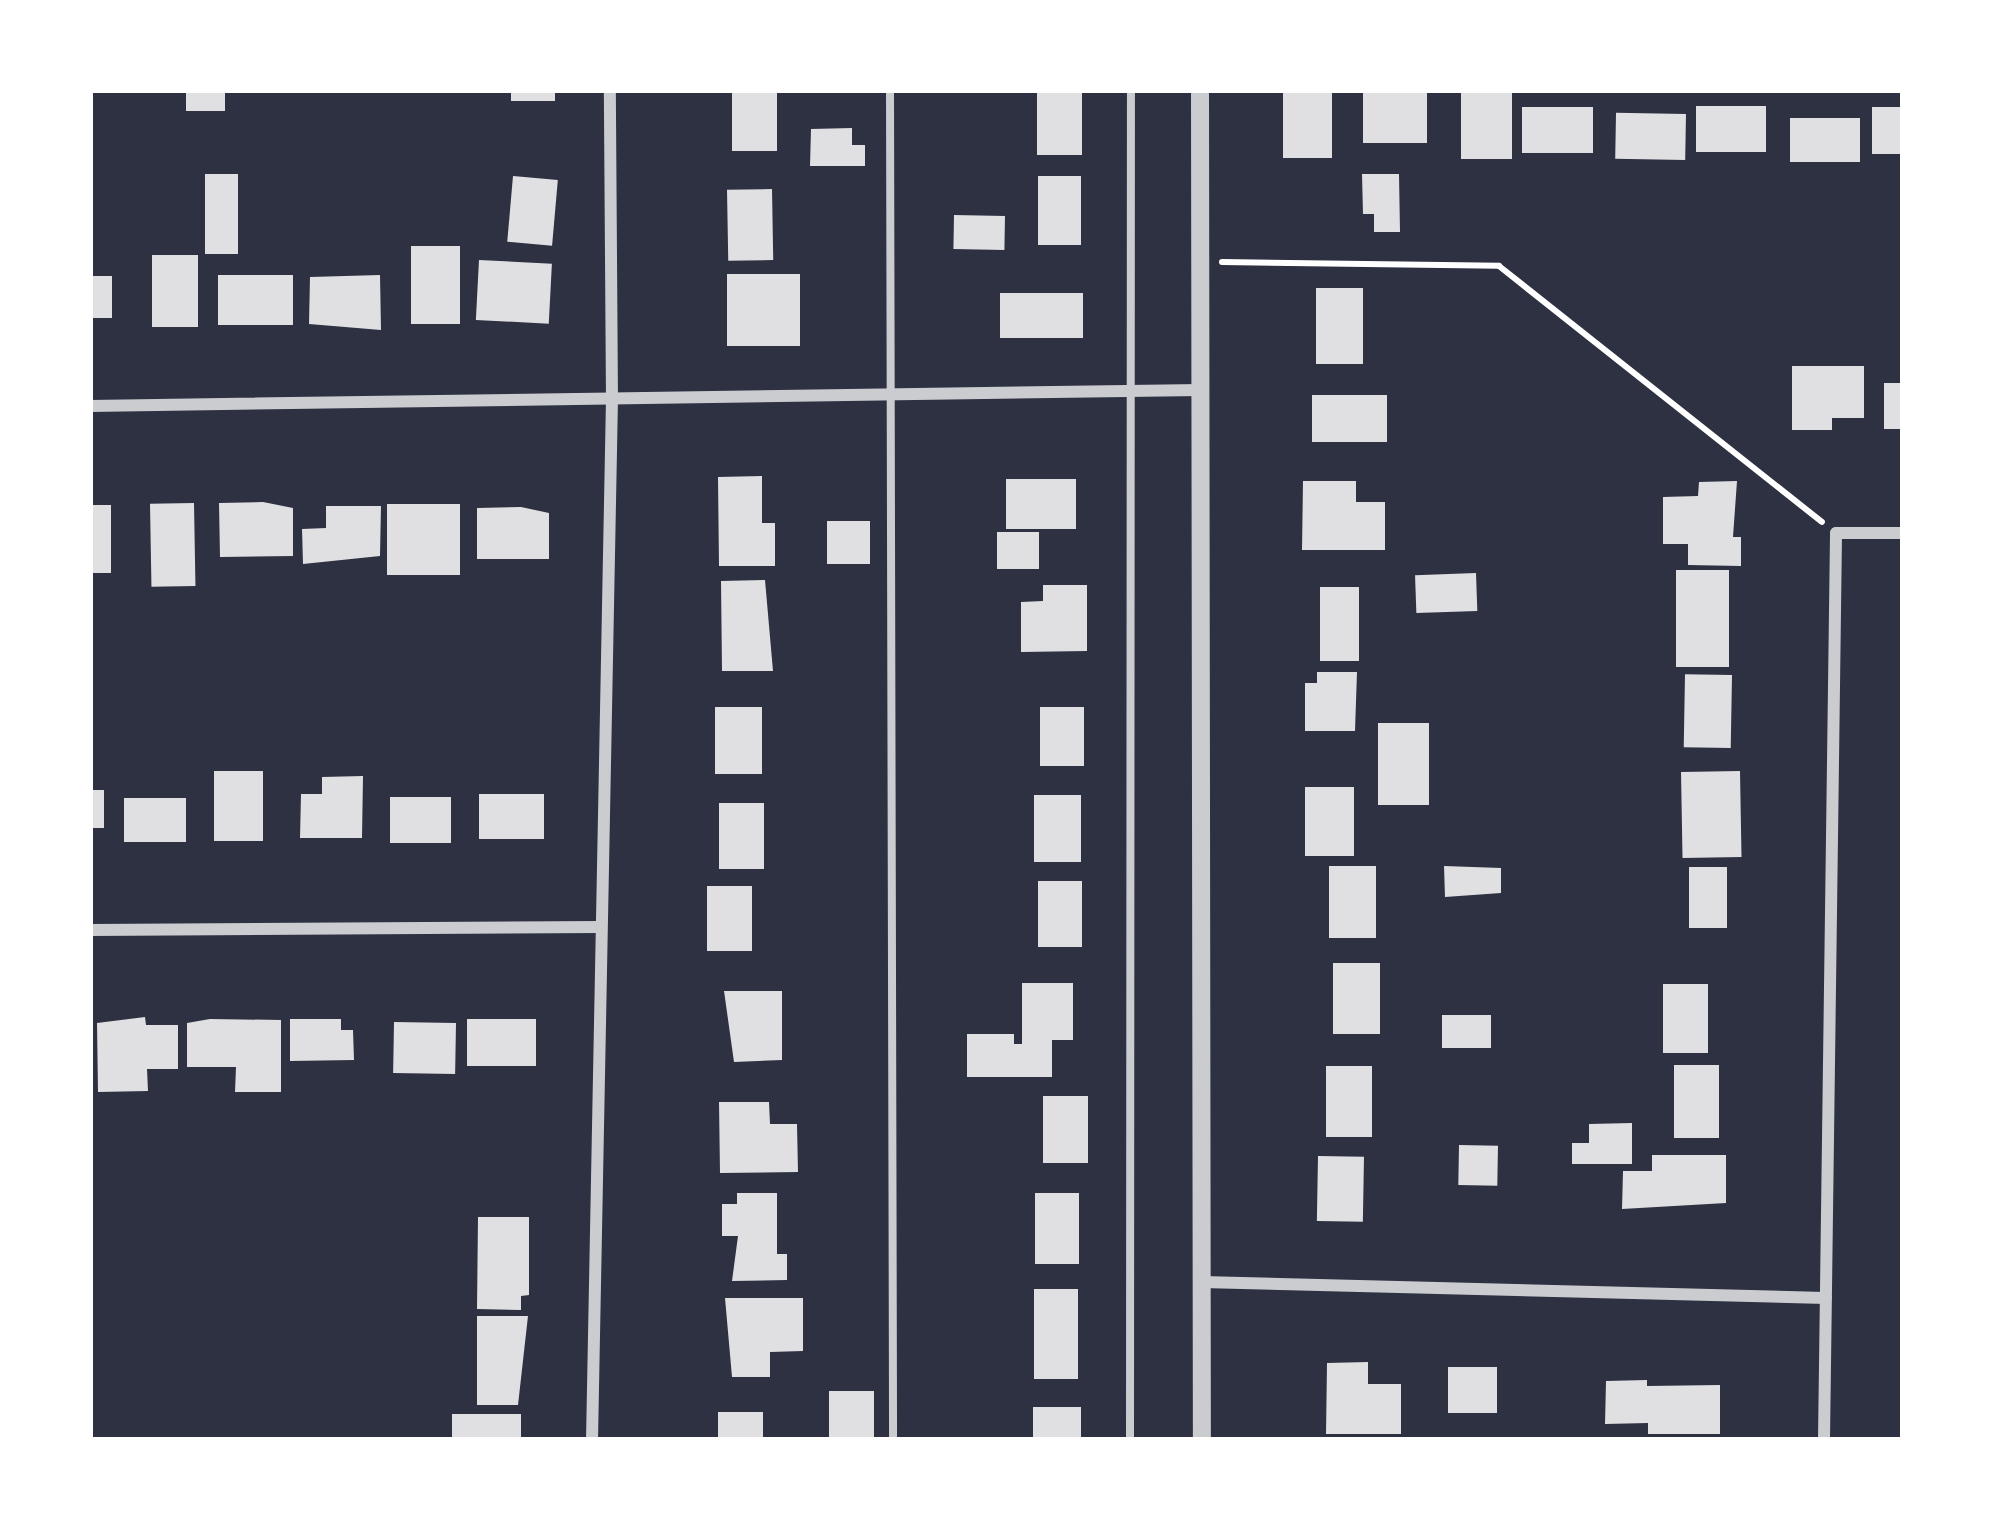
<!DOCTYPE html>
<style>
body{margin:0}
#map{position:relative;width:1993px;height:1530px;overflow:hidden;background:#2d3142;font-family:"Sofia Sans Condensed",sans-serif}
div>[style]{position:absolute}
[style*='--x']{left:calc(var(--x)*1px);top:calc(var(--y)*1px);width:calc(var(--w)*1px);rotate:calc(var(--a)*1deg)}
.building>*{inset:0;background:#e0e0e3;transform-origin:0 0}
.path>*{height:6px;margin:-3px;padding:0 3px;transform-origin:3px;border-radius:3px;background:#fff}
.service>*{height:8px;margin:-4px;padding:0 4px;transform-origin:4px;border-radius:4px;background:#caccd0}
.minor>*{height:12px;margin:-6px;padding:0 6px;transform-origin:6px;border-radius:6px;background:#caccd0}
.tertiary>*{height:18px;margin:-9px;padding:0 9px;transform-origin:9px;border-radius:9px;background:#caccd0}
span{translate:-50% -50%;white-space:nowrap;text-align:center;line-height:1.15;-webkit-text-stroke:9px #fff;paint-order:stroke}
.frame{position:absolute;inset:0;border:93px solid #fff;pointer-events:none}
</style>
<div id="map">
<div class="building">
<div style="left:186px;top:90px;width:39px;height:21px"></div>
<div style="left:511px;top:90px;width:44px;height:11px"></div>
<div style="left:732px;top:90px;width:45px;height:61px"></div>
<div style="left:1037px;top:90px;width:45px;height:65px"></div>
<div style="left:1283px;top:90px;width:49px;height:68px"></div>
<div style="left:1461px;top:90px;width:51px;height:69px"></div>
<div style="left:1427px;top:91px;width:52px;height:64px;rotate:90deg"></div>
<div style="left:1696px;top:106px;width:70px;height:46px"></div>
<div style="left:1593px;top:107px;width:46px;height:71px;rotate:90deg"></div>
<div style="left:1903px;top:107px;width:47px;height:31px;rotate:90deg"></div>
<div style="left:1686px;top:114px;width:46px;height:70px;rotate:91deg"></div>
<div style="left:1860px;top:118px;width:44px;height:70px;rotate:90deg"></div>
<div style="clip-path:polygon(852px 128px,852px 145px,865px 145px,865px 166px,810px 166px,811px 129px)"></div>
<div style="left:205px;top:174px;width:33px;height:80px"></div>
<div style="clip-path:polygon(1362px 174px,1399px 174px,1400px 232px,1374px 232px,1374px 214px,1363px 214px)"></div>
<div style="left:513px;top:176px;width:45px;height:66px;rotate:5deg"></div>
<div style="left:1038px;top:176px;width:43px;height:69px"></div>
<div style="left:772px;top:189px;width:71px;height:45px;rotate:89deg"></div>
<div style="left:954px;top:215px;width:51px;height:34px;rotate:1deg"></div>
<div style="left:411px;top:246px;width:49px;height:78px"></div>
<div style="left:152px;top:255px;width:46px;height:72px"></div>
<div style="left:479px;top:260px;width:73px;height:60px;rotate:3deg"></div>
<div style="left:727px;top:274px;width:73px;height:72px"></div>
<div style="left:218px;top:275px;width:75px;height:50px"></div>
<div style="clip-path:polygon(380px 275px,381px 330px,309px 324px,310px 277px)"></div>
<div style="left:90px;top:276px;width:22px;height:42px"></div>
<div style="left:1316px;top:288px;width:47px;height:76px"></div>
<div style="left:1000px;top:293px;width:83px;height:45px"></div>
<div style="clip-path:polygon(1792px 366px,1864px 366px,1864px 418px,1832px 418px,1832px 430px,1792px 430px)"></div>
<div style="left:1884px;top:383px;width:19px;height:46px"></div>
<div style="left:1312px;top:395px;width:75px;height:47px"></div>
<div style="clip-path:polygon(762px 476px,762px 523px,775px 523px,775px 566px,719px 566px,718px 477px)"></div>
<div style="left:1006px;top:479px;width:70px;height:50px"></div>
<div style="clip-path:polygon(1303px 481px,1356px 481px,1356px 502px,1385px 502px,1385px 550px,1302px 550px)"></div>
<div style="clip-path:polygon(1737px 481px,1733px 537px,1741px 537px,1741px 566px,1688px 565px,1688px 544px,1663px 544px,1663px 497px,1698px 496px,1699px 482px)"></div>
<div style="clip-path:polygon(263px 502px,293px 508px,293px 556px,220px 557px,219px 503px)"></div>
<div style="left:194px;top:503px;width:83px;height:44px;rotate:89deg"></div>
<div style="left:460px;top:504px;width:71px;height:73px;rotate:90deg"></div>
<div style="left:90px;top:505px;width:21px;height:68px"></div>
<div style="clip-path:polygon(326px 506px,381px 506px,380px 556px,303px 564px,302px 529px,326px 528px)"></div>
<div style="clip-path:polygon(521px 507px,549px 513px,549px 559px,477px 559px,477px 508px)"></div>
<div style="left:827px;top:521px;width:43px;height:43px"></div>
<div style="left:997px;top:532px;width:42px;height:37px"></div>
<div style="left:1676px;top:570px;width:53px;height:97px"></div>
<div style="left:1476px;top:573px;width:38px;height:61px;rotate:88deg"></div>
<div style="clip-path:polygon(765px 580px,773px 671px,722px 671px,721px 581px)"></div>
<div style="clip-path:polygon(1043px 585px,1087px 585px,1087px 651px,1021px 652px,1021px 602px,1043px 601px)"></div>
<div style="left:1320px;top:587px;width:39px;height:74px"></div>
<div style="clip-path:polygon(1317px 672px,1357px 672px,1355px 731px,1305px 731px,1305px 683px,1317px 683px)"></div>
<div style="left:1732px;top:675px;width:73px;height:47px;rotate:91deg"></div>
<div style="left:762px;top:707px;width:67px;height:47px;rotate:90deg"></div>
<div style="left:1040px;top:707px;width:44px;height:59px"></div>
<div style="left:1429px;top:723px;width:82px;height:51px;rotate:90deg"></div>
<div style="left:214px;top:771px;width:49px;height:70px"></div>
<div style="left:1740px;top:771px;width:86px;height:59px;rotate:89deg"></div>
<div style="clip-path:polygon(363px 776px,362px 838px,300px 838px,301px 794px,322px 794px,322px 777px)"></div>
<div style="left:1305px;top:787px;width:49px;height:69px"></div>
<div style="left:90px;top:790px;width:14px;height:38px"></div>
<div style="left:479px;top:794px;width:65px;height:45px"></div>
<div style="left:1081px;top:795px;width:67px;height:47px;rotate:90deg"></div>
<div style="left:451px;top:797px;width:46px;height:61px;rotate:90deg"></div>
<div style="left:124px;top:798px;width:62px;height:44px"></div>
<div style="left:719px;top:803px;width:45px;height:66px"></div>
<div style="left:1376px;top:866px;width:72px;height:47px;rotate:90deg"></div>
<div style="clip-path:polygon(1444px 866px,1501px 868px,1501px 893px,1445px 897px)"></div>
<div style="left:1689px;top:867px;width:38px;height:61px"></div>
<div style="left:1082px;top:881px;width:66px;height:44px;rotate:90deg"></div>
<div style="left:707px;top:886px;width:45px;height:65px"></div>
<div style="left:1333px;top:963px;width:47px;height:71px"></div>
<div style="clip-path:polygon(1022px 983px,1073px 983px,1073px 1040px,1052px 1040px,1052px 1077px,967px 1077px,967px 1034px,1014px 1034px,1014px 1044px,1022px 1044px)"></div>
<div style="left:1663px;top:984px;width:45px;height:69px"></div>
<div style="clip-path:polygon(724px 991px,782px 991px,782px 1060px,734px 1062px)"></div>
<div style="left:1491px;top:1015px;width:33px;height:49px;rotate:90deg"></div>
<div style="clip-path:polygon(145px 1017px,146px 1025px,178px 1025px,178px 1069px,147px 1069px,148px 1091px,98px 1092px,97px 1023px)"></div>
<div style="clip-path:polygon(210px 1019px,281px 1020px,281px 1092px,235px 1092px,236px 1067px,187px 1067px,187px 1023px)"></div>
<div style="clip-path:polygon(290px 1019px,341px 1019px,341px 1030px,353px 1030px,354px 1060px,290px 1061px)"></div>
<div style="left:467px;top:1019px;width:69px;height:47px"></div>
<div style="left:456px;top:1023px;width:51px;height:62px;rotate:91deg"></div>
<div style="left:1674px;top:1065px;width:45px;height:73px"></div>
<div style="left:1372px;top:1066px;width:71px;height:46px;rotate:90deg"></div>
<div style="left:1043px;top:1096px;width:45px;height:67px"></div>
<div style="clip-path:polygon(719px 1102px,769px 1102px,770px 1124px,797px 1124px,798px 1172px,720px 1173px)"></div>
<div style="clip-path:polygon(1632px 1123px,1632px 1164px,1572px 1164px,1572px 1143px,1589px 1143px,1589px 1124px)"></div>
<div style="left:1459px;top:1145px;width:39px;height:40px;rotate:1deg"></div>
<div style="clip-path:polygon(1652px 1155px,1726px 1155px,1726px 1203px,1622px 1209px,1623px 1171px,1652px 1171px)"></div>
<div style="left:1318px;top:1156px;width:46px;height:65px;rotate:1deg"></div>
<div style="clip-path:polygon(737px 1193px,777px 1193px,777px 1254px,787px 1254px,787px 1280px,732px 1281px,738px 1236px,722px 1236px,722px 1204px,737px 1204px)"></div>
<div style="left:1079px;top:1193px;width:71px;height:44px;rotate:90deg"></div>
<div style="clip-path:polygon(478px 1217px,529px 1217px,529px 1295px,521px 1296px,521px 1310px,477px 1309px)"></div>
<div style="left:1034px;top:1289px;width:44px;height:90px"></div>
<div style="clip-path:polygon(725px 1298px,803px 1298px,803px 1351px,770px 1352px,770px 1377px,732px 1377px)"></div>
<div style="clip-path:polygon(477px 1316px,528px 1316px,518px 1405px,477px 1405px)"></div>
<div style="clip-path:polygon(1368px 1362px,1368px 1384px,1401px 1384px,1401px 1434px,1326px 1434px,1327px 1363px)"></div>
<div style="left:1448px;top:1367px;width:49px;height:46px"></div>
<div style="clip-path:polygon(1647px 1380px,1647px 1386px,1720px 1385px,1720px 1434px,1648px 1434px,1648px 1423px,1605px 1424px,1606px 1381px)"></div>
<div style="left:829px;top:1391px;width:45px;height:49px"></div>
<div style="left:1033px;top:1407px;width:48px;height:33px"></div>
<div style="left:718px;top:1412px;width:45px;height:28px"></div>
<div style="left:521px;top:1414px;width:26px;height:69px;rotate:90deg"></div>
</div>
<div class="path">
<div style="--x:1222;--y:262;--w:277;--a:0.8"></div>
<div style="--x:1499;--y:266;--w:412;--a:38.4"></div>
</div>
<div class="service">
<div style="--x:890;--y:90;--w:1350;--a:89.87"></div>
<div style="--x:1130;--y:1440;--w:1350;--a:-89.96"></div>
</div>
<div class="minor">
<div style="--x:90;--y:406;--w:1111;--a:-0.83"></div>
<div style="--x:90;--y:930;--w:511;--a:-0.34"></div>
<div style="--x:1202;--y:1282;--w:624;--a:1.47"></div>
<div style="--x:592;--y:1440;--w:1039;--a:-88.9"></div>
<div style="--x:612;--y:401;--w:311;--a:-90.4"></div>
<div style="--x:1824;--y:1440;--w:907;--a:-89.24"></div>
<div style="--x:1836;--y:533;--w:67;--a:0"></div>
</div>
<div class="tertiary">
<div style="--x:1200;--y:90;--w:1350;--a:89.92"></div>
</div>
<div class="frame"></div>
</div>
